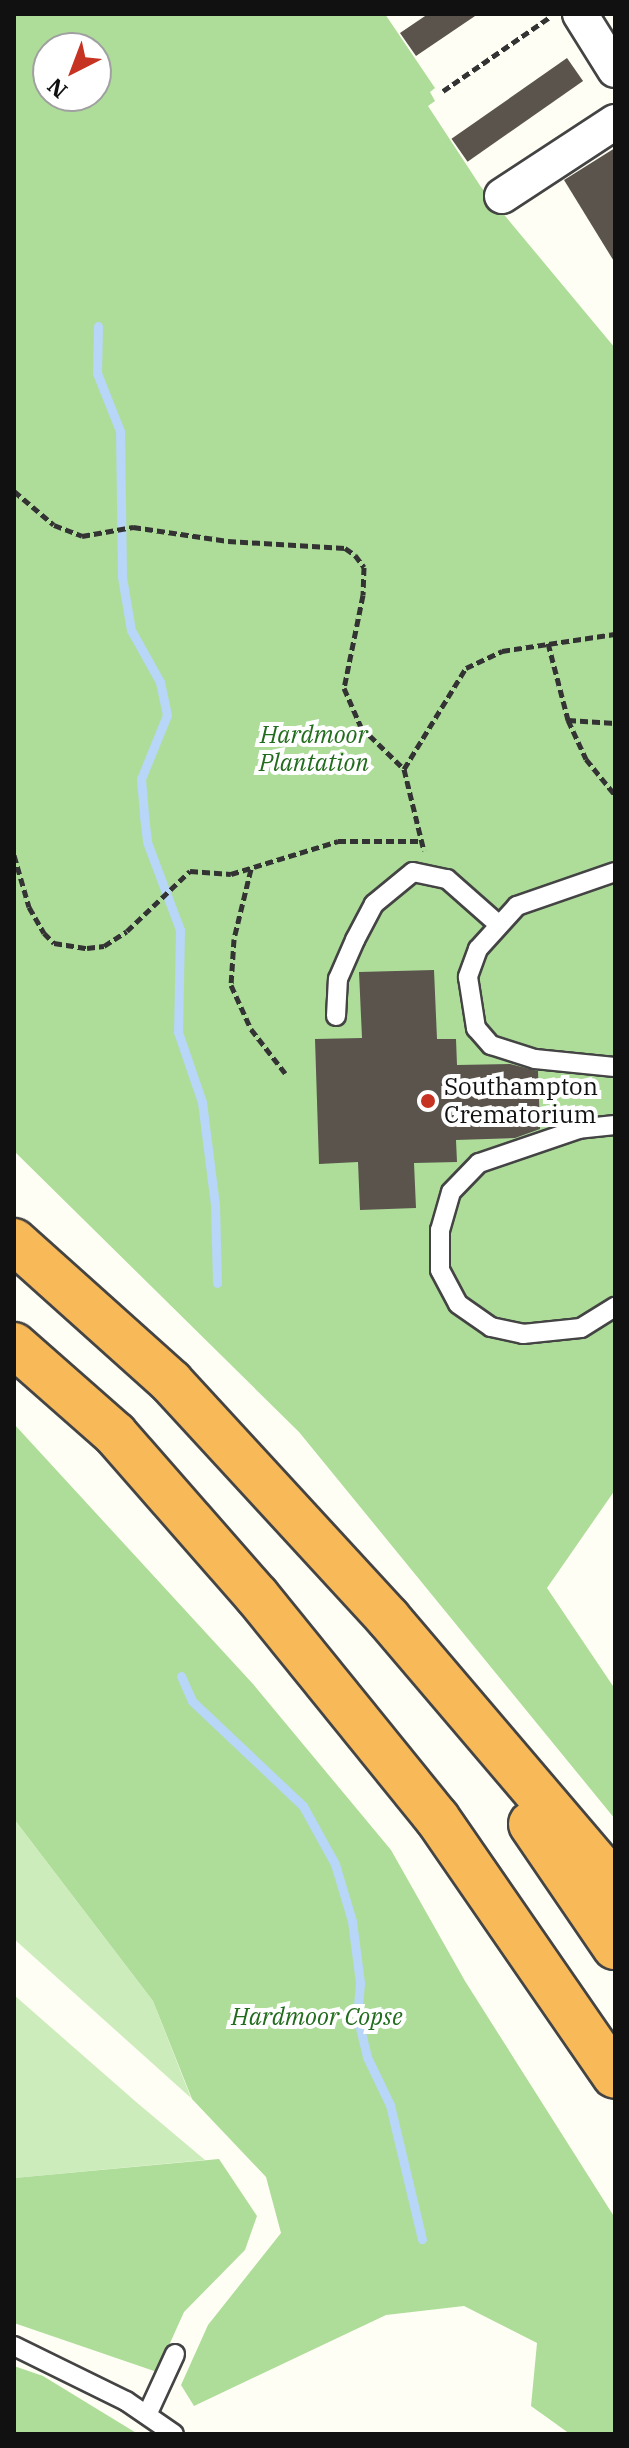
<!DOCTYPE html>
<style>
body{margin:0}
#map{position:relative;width:629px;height:2448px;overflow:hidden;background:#fffef4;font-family:"IBM Plex Serif",serif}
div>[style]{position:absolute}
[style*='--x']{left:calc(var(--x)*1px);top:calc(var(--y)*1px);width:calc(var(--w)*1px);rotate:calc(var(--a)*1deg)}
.green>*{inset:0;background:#cdecbb}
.forest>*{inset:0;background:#aedd9a}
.stream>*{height:9px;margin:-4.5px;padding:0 4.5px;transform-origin:4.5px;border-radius:4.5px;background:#b7d6f8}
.building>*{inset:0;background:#5a544c;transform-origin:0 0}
.path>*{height:5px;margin-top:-2.5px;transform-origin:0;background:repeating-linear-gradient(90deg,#333 0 8px,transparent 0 12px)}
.roads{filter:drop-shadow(2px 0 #444) drop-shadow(-2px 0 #444) drop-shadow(0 2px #444) drop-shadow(0 -2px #444)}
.lane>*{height:18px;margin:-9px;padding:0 9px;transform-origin:9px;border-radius:9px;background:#fff}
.street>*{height:34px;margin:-17px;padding:0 17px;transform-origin:17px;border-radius:17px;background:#fff}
.highway>*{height:44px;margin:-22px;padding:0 22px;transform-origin:22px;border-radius:22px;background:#f8b959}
.dots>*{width:22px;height:22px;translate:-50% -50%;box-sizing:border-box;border:4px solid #fff;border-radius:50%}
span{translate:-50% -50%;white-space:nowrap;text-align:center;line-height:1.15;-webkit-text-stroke:8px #fff;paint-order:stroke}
.park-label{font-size:24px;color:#226c1d;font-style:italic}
.poi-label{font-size:24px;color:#111}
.left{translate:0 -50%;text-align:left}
.frame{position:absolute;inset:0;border:16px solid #111;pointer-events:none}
.north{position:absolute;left:32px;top:32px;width:80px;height:80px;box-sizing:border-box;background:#fff;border:2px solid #a0a0a0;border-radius:50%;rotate:222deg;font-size:22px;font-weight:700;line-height:32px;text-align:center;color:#111}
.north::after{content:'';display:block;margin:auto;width:28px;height:36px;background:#c73322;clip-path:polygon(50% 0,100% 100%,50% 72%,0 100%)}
</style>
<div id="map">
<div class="green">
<div style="clip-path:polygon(14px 1819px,153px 2001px,191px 2098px,14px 1939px)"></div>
<div style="clip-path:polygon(14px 1995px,135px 2101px,205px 2160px,14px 2178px)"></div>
</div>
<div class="forest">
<div style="clip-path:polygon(evenodd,14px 14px,385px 14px,435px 88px,430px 92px,435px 101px,428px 106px,481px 187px,615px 348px,615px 1490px,547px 1588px,615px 1689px,615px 1819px,299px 1432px,14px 1151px,14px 14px,48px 48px,96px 48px,96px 96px,48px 96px,48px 48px)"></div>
<div style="clip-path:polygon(14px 1424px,253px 1684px,391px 1850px,465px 1981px,615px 2218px,615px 2434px,570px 2434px,531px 2406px,537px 2343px,464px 2306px,386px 2315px,194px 2406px,181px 2385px,208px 2325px,281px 2233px,266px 2177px,192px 2099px,153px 2001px,14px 1819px)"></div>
<div style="clip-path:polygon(219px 2159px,257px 2216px,245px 2250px,184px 2312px,157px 2372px,14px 2323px,14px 2178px)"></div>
<div style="clip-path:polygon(14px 2366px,43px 2376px,138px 2434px,14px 2434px)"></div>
</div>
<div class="stream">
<div style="--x:98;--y:326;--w:47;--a:91.2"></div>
<div style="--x:97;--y:373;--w:62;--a:68.4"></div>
<div style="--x:120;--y:431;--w:146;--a:89.2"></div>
<div style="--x:122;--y:577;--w:54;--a:80.4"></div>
<div style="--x:131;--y:630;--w:60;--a:60.9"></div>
<div style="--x:160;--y:682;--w:34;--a:78"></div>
<div style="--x:167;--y:715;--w:69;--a:112.1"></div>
<div style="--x:141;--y:779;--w:37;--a:85"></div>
<div style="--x:144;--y:816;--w:26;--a:83"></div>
<div style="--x:147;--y:842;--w:94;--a:69.4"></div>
<div style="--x:180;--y:930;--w:102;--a:91.1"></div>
<div style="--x:178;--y:1032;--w:74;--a:71.1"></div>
<div style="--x:202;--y:1102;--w:104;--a:82.8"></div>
<div style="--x:215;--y:1205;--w:78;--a:88.5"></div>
<div style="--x:181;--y:1676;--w:27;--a:66"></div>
<div style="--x:192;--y:1701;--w:153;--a:43.4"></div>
<div style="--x:303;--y:1806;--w:66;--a:61.1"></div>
<div style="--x:335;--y:1864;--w:59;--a:73.4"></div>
<div style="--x:352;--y:1921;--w:63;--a:82.6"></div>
<div style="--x:360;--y:1983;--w:32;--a:95"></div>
<div style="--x:357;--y:2015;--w:43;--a:76.6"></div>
<div style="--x:367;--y:2057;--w:53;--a:64.4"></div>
<div style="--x:390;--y:2105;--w:138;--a:76.6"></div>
</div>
<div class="building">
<div style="clip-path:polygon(428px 14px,478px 14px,416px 56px,400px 33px)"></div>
<div style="left:567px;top:58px;width:28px;height:141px;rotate:55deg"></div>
<div style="clip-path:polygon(615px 148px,615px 263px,564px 180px)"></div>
<div style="clip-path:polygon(434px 970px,437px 1039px,456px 1039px,457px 1065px,510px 1064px,538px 1071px,540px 1129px,515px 1138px,456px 1140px,457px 1162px,414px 1163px,416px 1208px,360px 1210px,358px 1162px,319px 1164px,315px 1039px,362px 1038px,359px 972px)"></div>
</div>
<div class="path">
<div style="--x:443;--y:91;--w:130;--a:-34.7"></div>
<div style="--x:14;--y:491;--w:52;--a:40.4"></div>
<div style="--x:54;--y:525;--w:30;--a:21"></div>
<div style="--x:82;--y:536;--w:52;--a:-10"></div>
<div style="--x:133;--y:527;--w:96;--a:8.4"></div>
<div style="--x:228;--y:541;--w:117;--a:3.4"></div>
<div style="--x:345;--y:548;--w:12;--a:35"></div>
<div style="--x:355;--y:555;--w:15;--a:53"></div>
<div style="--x:364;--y:567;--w:28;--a:92"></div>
<div style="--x:363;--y:595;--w:95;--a:101.5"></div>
<div style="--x:344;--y:688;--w:43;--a:66.4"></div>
<div style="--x:361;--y:727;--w:60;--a:44.3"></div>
<div style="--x:404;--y:769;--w:84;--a:76.3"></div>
<div style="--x:548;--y:643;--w:80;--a:75.4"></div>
<div style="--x:568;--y:720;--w:43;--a:65.2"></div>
<div style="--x:586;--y:759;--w:46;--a:51.1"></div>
<div style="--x:568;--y:720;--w:47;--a:3.7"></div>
<div style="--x:404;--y:769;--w:119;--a:-58.5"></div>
<div style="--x:466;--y:668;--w:40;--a:-25"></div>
<div style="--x:502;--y:651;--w:114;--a:-8.6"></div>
<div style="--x:14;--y:855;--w:54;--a:73.9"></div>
<div style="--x:29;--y:907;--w:30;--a:60"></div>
<div style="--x:44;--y:933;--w:14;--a:45"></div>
<div style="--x:54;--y:943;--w:33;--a:9"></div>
<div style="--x:87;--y:948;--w:17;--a:-7"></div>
<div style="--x:104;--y:946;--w:27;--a:-33"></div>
<div style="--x:127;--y:931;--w:87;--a:-43.6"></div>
<div style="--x:190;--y:871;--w:41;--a:4.2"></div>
<div style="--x:231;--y:874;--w:112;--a:-17.1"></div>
<div style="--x:338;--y:841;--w:82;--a:0"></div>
<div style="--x:251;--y:869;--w:72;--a:103.7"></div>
<div style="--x:234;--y:939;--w:46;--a:93.7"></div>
<div style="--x:231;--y:985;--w:48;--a:65.6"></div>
<div style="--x:251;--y:1029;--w:56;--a:52.3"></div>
</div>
<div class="roads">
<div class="lane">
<div style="--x:615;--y:872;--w:104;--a:160.9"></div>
<div style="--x:517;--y:906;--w:58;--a:132.2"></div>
<div style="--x:478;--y:949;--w:30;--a:110"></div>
<div style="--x:468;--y:977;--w:52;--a:81.1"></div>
<div style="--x:476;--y:1028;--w:23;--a:49"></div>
<div style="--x:491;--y:1045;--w:46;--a:17.7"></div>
<div style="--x:535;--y:1059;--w:80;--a:5.7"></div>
<div style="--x:336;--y:1016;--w:37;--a:-87"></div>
<div style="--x:338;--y:979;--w:43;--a:-66.4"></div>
<div style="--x:355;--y:940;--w:41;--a:-62.2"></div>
<div style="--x:374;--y:904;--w:50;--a:-39.4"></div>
<div style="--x:413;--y:872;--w:35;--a:12"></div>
<div style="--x:447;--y:879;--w:68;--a:41.4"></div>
<div style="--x:615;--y:1125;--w:36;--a:174"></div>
<div style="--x:579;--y:1129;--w:106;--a:161.2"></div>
<div style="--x:479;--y:1163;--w:40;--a:134"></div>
<div style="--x:451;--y:1192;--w:40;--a:106"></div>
<div style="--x:440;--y:1230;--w:40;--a:90"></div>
<div style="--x:440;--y:1270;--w:38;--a:62"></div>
<div style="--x:458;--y:1304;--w:40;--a:34.9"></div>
<div style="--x:491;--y:1327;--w:33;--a:12"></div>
<div style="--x:523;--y:1334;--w:58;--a:-5.9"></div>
<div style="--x:581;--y:1328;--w:40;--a:-32"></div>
<div style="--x:14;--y:2346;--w:125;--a:26.2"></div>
<div style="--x:126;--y:2401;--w:58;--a:34.5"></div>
<div style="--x:147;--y:2415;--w:67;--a:-65.3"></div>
</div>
<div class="street">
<div style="--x:580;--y:14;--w:66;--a:58"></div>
<div style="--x:502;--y:196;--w:135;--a:-33.2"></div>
</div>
<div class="highway">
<div style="--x:14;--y:1241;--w:211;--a:41.9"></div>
<div style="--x:171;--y:1382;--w:321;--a:47.4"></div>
<div style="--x:388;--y:1618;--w:350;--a:49.6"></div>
<div style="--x:14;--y:1345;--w:135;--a:41.4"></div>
<div style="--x:115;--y:1434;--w:215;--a:48.8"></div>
<div style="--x:257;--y:1596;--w:286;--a:51"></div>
<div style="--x:437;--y:1818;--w:313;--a:55.4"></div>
<div style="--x:531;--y:1824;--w:149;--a:55.7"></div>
</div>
</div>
<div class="dots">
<div style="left:428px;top:1101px;background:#c73322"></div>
</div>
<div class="park-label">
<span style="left:314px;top:749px">Hardmoor<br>Plantation</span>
<span style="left:317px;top:2017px">Hardmoor Copse</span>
</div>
<div class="poi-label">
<span class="left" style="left:444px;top:1101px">Southampton<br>Crematorium</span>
</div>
<div class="frame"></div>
<div class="north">N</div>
</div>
